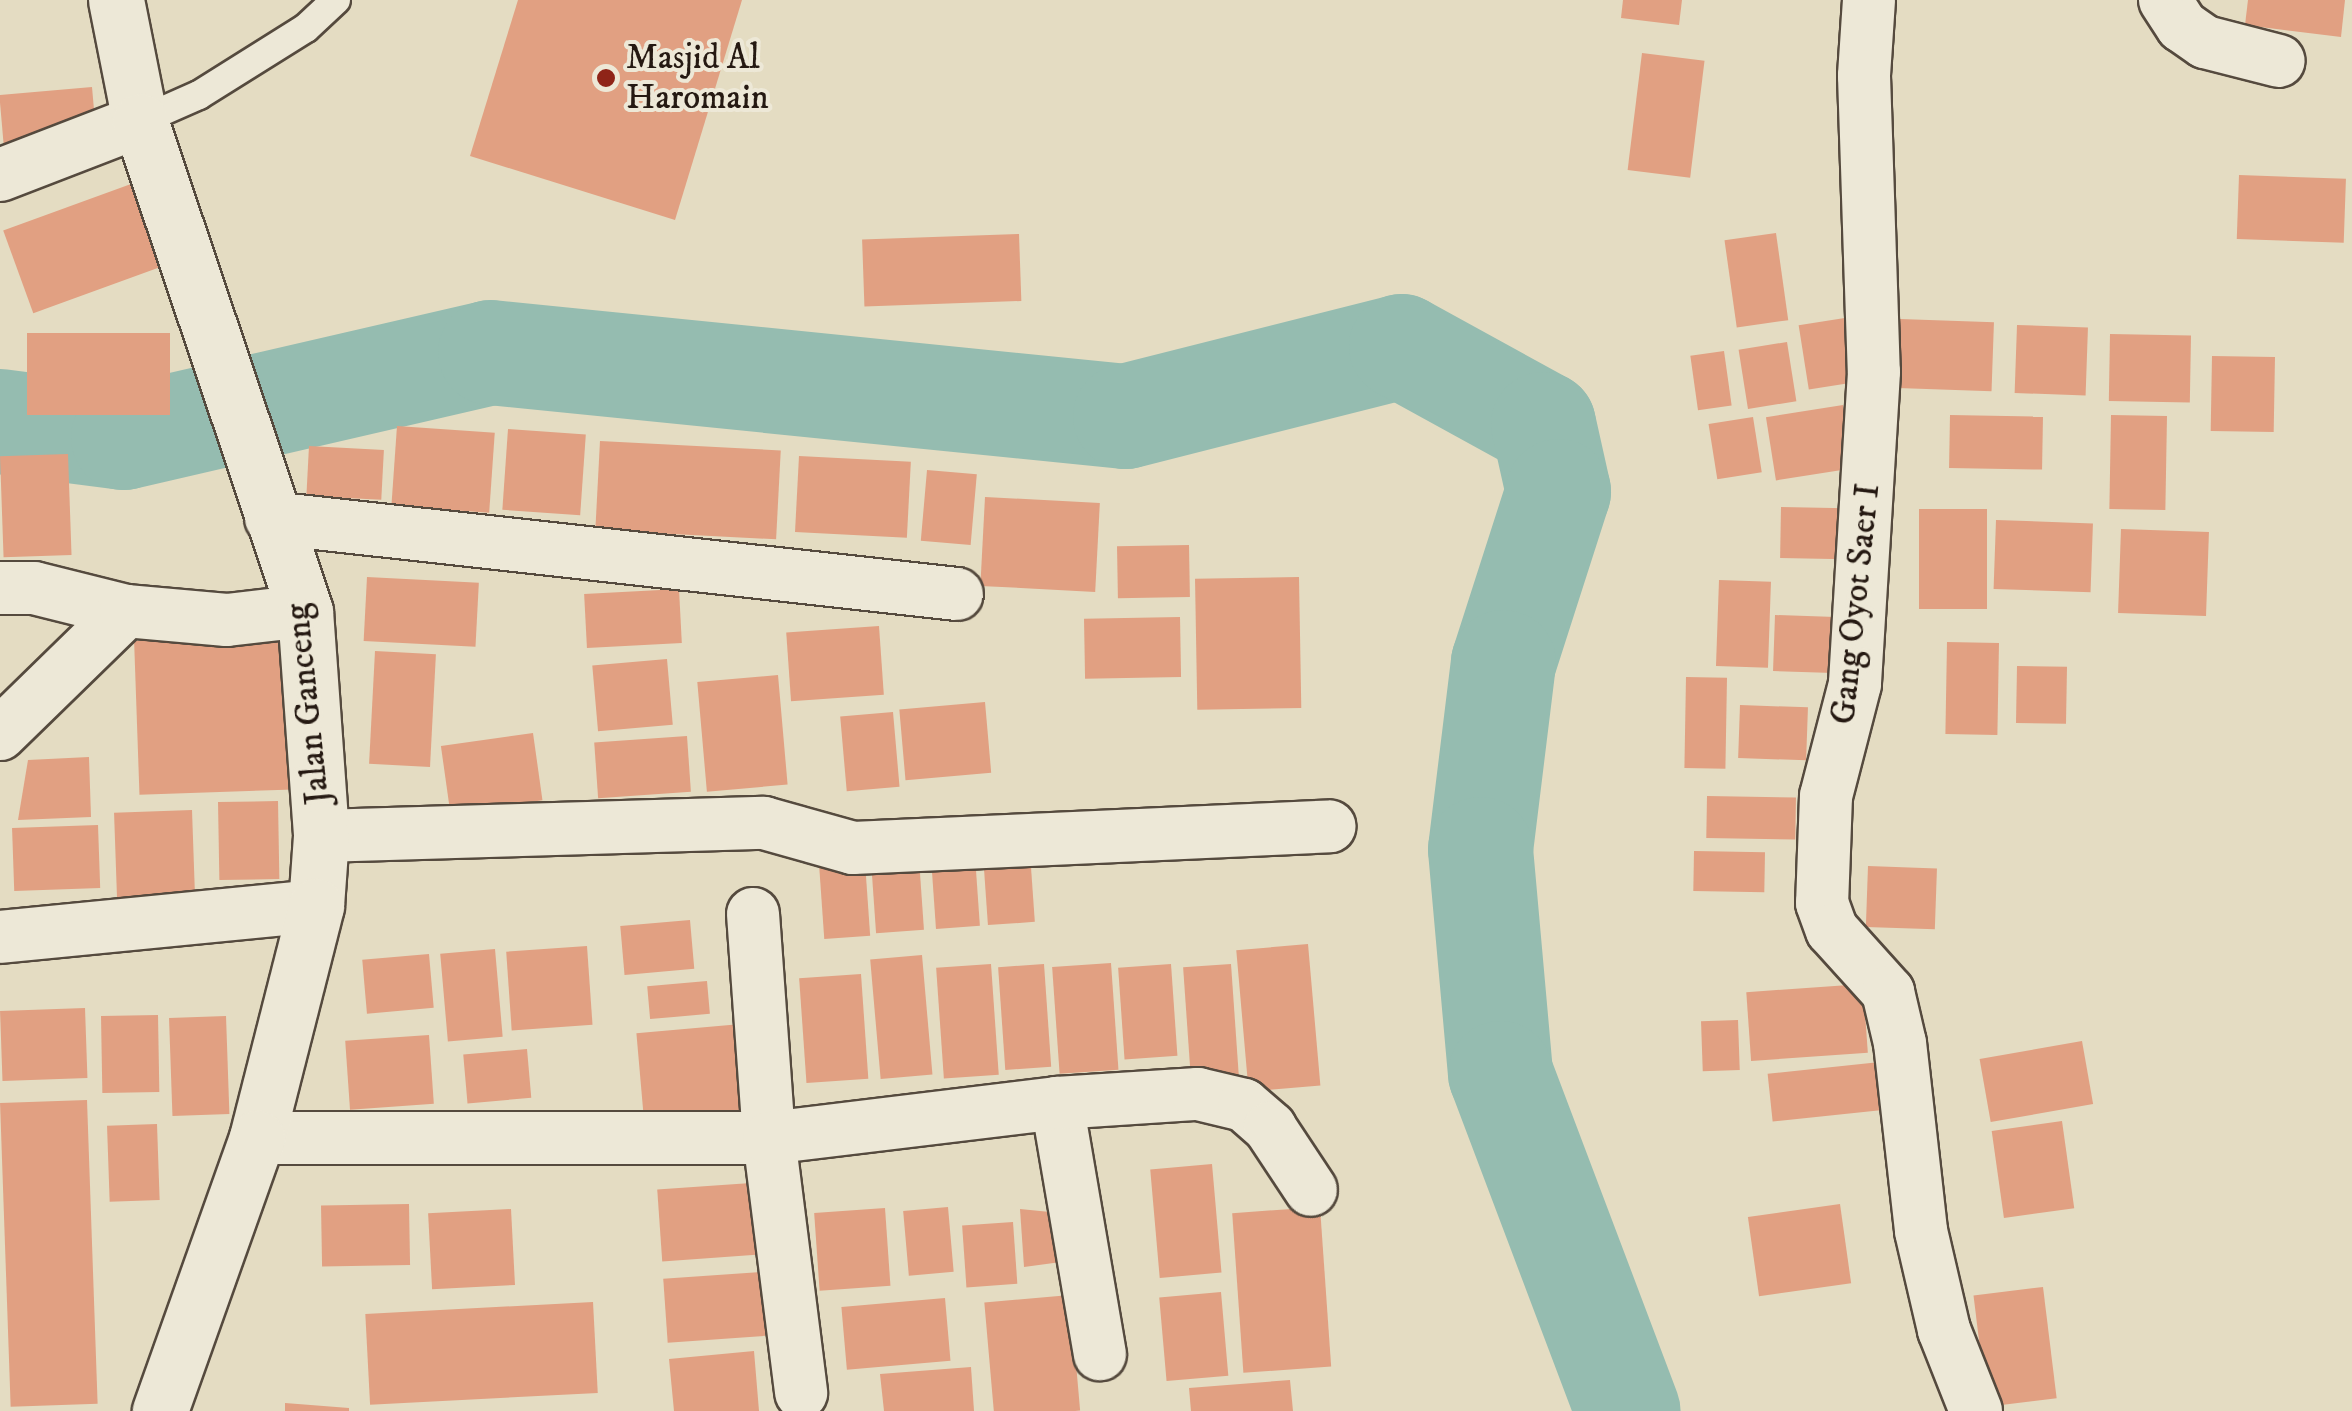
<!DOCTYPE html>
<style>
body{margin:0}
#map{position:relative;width:2352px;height:1411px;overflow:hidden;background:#e4dcc2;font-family:"IM FELL DW Pica",serif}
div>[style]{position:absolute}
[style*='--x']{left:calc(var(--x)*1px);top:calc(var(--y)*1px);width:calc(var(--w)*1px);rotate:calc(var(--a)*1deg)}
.river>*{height:105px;margin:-52.5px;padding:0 52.5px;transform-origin:52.5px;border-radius:52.5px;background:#95bcb0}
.building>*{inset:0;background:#e1a082;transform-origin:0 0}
.roads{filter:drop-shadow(2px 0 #554a3e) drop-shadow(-2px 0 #554a3e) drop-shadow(0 2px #554a3e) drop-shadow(0 -2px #554a3e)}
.service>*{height:28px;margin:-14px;padding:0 14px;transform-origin:14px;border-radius:14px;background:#ede8d7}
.minor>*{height:52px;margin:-26px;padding:0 26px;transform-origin:26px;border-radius:26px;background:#ede8d7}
.tertiary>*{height:55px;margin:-27.5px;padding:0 27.5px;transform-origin:27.5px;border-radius:27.5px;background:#ede8d7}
.dots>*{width:28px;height:28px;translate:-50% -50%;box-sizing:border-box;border:5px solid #ede8d7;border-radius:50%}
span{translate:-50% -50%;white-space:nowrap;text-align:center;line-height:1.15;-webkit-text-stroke:8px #ede8d7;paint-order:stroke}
.poi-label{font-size:35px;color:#251912}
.left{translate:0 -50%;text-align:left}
.street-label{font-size:35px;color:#251912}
</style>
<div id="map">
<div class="river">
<div style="--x:0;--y:421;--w:124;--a:7.4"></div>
<div style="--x:123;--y:437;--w:377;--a:-13"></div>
<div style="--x:490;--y:352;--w:638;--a:5.76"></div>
<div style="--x:1125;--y:416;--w:285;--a:-14.2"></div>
<div style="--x:1401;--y:346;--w:162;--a:28.8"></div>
<div style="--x:1543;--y:424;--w:69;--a:77.4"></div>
<div style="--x:1558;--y:491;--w:180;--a:107.8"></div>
<div style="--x:1503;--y:662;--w:188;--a:97"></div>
<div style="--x:1480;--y:849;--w:225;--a:84.9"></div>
<div style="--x:1500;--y:1073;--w:361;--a:69.3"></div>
</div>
<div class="building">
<div style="clip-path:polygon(518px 0,742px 0,675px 220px,470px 156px)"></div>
<div style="clip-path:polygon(1623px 0,1682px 0,1679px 25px,1621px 18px)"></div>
<div style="clip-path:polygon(2248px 0,2345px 0,2341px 37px,2245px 25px)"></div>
<div style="left:1642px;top:53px;width:63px;height:118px;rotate:7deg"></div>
<div style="left:92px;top:87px;width:52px;height:93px;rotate:85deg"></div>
<div style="left:2239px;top:175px;width:107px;height:64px;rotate:2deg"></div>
<div style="left:131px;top:184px;width:88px;height:136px;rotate:70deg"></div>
<div style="left:1776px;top:233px;width:88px;height:52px;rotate:82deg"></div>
<div style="left:1019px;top:234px;width:67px;height:157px;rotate:88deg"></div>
<div style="left:1851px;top:317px;width:65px;height:53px;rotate:81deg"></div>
<div style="left:1900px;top:319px;width:94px;height:69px;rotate:2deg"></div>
<div style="left:2017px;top:325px;width:71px;height:68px;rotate:2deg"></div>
<div style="left:27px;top:333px;width:143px;height:82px"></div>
<div style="left:2110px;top:334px;width:81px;height:67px;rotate:1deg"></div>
<div style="left:1787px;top:342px;width:60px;height:49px;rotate:81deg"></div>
<div style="left:1724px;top:351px;width:55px;height:34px;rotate:82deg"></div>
<div style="left:2212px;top:356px;width:63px;height:75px;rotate:1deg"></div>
<div style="left:1843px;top:405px;width:64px;height:78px;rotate:81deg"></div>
<div style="left:1950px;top:415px;width:93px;height:53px;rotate:1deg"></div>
<div style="left:2111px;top:415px;width:56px;height:94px;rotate:1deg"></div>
<div style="left:1753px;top:417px;width:56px;height:45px;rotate:81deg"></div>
<div style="left:397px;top:426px;width:98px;height:80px;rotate:4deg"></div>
<div style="left:508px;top:429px;width:78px;height:81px;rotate:4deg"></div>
<div style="left:600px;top:441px;width:181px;height:89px;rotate:3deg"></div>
<div style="left:309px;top:446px;width:75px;height:50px;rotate:3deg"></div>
<div style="left:68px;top:454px;width:101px;height:68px;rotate:88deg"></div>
<div style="left:799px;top:456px;width:112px;height:76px;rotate:3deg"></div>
<div style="left:927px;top:470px;width:50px;height:71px;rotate:5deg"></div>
<div style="left:985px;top:497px;width:115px;height:89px;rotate:3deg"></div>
<div style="left:1781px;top:507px;width:65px;height:51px;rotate:1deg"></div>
<div style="left:1919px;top:509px;width:68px;height:100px"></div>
<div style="left:1996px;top:520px;width:97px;height:69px;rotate:2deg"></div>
<div style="left:2121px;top:529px;width:88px;height:84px;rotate:2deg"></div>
<div style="left:1189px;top:545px;width:52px;height:72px;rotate:89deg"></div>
<div style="left:367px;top:577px;width:112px;height:64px;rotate:3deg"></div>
<div style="left:1299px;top:577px;width:131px;height:104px;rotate:89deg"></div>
<div style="left:1719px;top:580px;width:52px;height:86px;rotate:2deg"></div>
<div style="left:679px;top:589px;width:54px;height:95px;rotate:87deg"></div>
<div style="left:1775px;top:615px;width:68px;height:56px;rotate:2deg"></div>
<div style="left:1180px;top:617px;width:60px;height:96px;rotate:89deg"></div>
<div style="left:879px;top:626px;width:69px;height:93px;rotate:86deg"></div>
<div style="left:304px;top:635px;width:154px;height:170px;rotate:88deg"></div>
<div style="left:1947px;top:642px;width:52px;height:92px;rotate:1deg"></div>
<div style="left:375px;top:651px;width:61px;height:113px;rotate:3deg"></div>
<div style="left:667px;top:659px;width:66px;height:75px;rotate:85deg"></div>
<div style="left:2017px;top:666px;width:50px;height:57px;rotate:1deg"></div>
<div style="left:778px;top:675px;width:110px;height:81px;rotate:85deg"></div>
<div style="left:1686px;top:677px;width:41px;height:91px;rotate:1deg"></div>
<div style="left:985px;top:702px;width:71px;height:86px;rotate:85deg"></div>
<div style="left:1740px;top:705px;width:68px;height:53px;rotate:2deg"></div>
<div style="left:893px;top:712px;width:75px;height:53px;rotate:85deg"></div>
<div style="left:533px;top:733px;width:68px;height:93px;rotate:82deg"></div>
<div style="left:687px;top:736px;width:56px;height:93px;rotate:86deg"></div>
<div style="clip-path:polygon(89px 757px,91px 817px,18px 820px,28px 760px)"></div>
<div style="left:1707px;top:796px;width:89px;height:42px;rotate:1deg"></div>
<div style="left:278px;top:801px;width:78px;height:60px;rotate:89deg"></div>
<div style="left:192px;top:810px;width:90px;height:78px;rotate:88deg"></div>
<div style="left:98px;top:825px;width:63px;height:86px;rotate:88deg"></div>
<div style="left:1694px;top:851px;width:71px;height:40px;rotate:1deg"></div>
<div style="left:1030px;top:853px;width:69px;height:47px;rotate:86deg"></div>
<div style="left:975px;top:856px;width:70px;height:44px;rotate:86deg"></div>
<div style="left:919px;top:859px;width:71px;height:48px;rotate:86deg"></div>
<div style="left:865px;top:862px;width:74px;height:46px;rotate:86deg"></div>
<div style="left:1868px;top:866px;width:69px;height:61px;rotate:2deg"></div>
<div style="left:690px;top:920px;width:49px;height:70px;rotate:85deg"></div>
<div style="left:1308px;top:944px;width:142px;height:72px;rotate:85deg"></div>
<div style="left:587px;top:946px;width:79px;height:81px;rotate:86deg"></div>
<div style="left:495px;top:949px;width:88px;height:55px;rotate:85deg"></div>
<div style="left:429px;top:954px;width:54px;height:67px;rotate:85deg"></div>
<div style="left:922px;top:955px;width:120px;height:52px;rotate:85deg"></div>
<div style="left:1111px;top:963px;width:107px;height:59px;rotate:86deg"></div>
<div style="left:991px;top:964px;width:111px;height:55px;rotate:86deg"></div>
<div style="left:1044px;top:964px;width:103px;height:46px;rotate:86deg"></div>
<div style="left:1171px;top:964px;width:92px;height:53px;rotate:86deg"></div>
<div style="left:1231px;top:964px;width:113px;height:48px;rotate:86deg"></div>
<div style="left:861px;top:974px;width:105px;height:62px;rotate:86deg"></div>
<div style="left:707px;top:981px;width:33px;height:60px;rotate:85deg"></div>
<div style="left:1863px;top:984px;width:69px;height:117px;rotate:86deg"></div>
<div style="left:85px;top:1008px;width:70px;height:85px;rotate:88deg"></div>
<div style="left:158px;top:1015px;width:77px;height:57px;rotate:89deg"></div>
<div style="left:226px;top:1016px;width:98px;height:57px;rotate:88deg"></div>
<div style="left:1738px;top:1020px;width:50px;height:37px;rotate:88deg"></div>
<div style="left:741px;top:1024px;width:98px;height:105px;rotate:85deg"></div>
<div style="left:429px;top:1035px;width:69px;height:84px;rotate:86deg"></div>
<div style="left:2082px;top:1041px;width:64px;height:104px;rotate:80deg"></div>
<div style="left:527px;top:1049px;width:49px;height:64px;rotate:85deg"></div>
<div style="left:1880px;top:1062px;width:48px;height:113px;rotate:84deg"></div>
<div style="left:87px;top:1100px;width:304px;height:87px;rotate:88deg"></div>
<div style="left:2062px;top:1121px;width:88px;height:71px;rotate:82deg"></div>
<div style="left:157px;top:1124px;width:76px;height:50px;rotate:88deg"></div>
<div style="left:1212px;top:1164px;width:109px;height:62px;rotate:85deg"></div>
<div style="left:751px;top:1183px;width:72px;height:94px;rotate:86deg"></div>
<div style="left:409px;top:1204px;width:61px;height:88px;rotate:89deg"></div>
<div style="left:1840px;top:1204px;width:80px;height:93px;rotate:82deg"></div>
<div style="left:948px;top:1207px;width:65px;height:45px;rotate:85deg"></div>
<div style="left:1320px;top:1207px;width:160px;height:88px;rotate:86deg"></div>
<div style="left:885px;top:1208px;width:78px;height:71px;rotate:86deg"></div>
<div style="left:511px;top:1209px;width:76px;height:83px;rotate:87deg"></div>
<div style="clip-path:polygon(1020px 1209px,1060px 1213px,1061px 1262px,1024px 1267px)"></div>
<div style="left:1013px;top:1222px;width:62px;height:51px;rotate:86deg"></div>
<div style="left:761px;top:1272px;width:64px;height:98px;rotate:86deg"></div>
<div style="left:2043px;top:1287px;width:112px;height:70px;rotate:83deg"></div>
<div style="left:1221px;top:1292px;width:84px;height:62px;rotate:85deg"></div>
<div style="left:1070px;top:1295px;width:116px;height:86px;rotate:85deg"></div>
<div style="left:945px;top:1298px;width:63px;height:104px;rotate:85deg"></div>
<div style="left:593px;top:1302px;width:91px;height:228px;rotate:87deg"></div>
<div style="clip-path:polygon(754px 1351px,759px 1411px,674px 1411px,669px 1359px)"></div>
<div style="clip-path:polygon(971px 1367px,974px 1411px,884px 1411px,880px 1374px)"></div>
<div style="clip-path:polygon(1290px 1380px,1293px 1411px,1191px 1411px,1189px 1388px)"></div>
<div style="clip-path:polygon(285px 1403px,349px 1408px,349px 1411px,285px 1411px)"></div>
</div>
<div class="roads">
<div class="service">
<div style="--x:140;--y:121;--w:64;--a:-23.8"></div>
<div style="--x:199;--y:95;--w:126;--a:-32.1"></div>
<div style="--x:306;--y:28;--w:41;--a:-43"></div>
</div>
<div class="minor">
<div style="--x:1869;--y:0;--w:76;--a:93.8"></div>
<div style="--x:1864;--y:76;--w:296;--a:88.1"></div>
<div style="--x:1874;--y:372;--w:313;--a:93.5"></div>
<div style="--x:1855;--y:684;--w:116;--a:104.5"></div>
<div style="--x:1826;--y:796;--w:107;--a:92.1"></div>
<div style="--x:1822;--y:903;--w:29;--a:70"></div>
<div style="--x:1832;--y:930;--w:84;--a:47.9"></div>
<div style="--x:1888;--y:992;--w:52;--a:76.8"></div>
<div style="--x:1900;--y:1043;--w:189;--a:83.6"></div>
<div style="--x:1921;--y:1231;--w:102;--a:76.9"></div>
<div style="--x:1944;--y:1330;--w:87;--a:68.4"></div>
<div style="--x:2165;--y:0;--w:31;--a:57"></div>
<div style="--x:2182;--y:26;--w:28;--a:35"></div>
<div style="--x:2205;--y:42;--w:76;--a:14.4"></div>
<div style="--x:0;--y:175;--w:150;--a:-21.1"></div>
<div style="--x:271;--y:518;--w:690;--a:6.32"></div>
<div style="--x:0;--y:588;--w:34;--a:0"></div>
<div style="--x:34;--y:588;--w:95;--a:14"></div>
<div style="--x:0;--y:734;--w:176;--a:-44.3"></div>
<div style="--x:126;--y:611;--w:101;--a:5.1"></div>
<div style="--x:227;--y:620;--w:79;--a:-6.6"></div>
<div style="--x:321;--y:836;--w:443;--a:-1.7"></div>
<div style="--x:764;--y:823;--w:92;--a:15.7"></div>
<div style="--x:853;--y:848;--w:477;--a:-2.6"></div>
<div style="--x:753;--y:914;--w:225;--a:85.9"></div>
<div style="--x:769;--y:1138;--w:257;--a:82.8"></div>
<div style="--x:0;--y:937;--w:318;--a:-5.6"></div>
<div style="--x:1057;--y:1103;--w:255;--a:80.3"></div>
<div style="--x:257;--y:1138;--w:512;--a:0"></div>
<div style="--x:769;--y:1138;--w:290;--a:-6.9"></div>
<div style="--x:1057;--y:1103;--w:141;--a:-3.7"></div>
<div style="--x:1198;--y:1094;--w:47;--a:13.4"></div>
<div style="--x:1244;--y:1105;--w:35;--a:41"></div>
<div style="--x:1270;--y:1128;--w:74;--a:56.5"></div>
</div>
<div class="tertiary">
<div style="--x:116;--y:0;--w:123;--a:78.8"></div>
<div style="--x:140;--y:121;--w:517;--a:71.39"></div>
<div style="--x:305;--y:611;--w:226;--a:85.9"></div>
<div style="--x:321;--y:836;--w:70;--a:94.1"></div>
<div style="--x:316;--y:906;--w:239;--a:104.3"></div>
<div style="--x:257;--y:1138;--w:290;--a:109.6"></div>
</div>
</div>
<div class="dots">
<div style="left:606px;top:78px;background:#8f2418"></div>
</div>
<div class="poi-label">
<span class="left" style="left:626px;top:78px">Masjid Al<br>Haromain</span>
</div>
<div class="street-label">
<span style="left:1856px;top:604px;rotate:-84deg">Gang Oyot Saer I</span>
<span style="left:308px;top:704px;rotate:-96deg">Jalan Ganceng</span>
</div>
</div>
